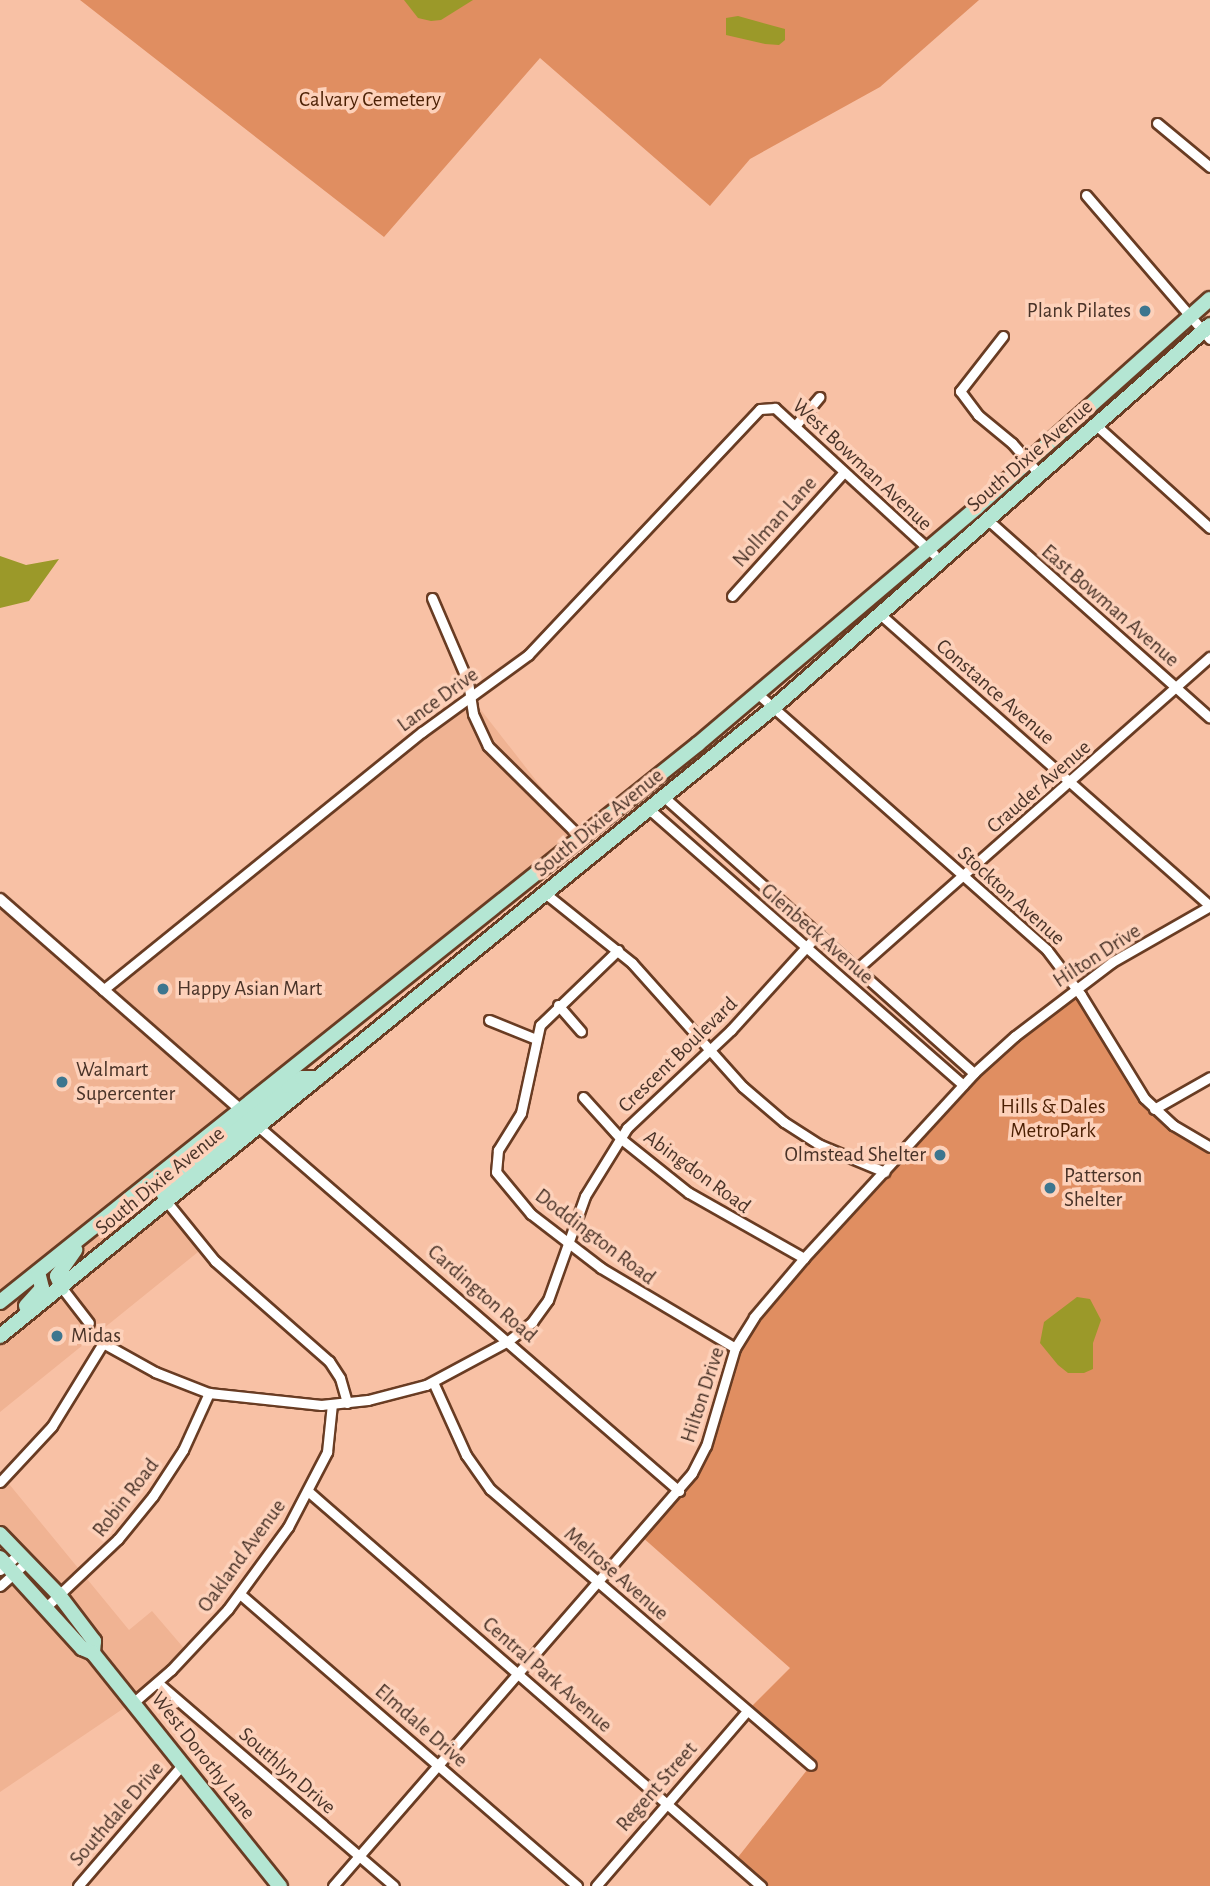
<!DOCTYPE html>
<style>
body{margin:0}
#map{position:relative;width:1210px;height:1886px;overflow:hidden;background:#f8c1a5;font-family:"Alegreya Sans",sans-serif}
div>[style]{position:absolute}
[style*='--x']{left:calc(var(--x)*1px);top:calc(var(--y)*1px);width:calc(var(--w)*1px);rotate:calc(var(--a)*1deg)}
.built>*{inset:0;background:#f0b393}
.green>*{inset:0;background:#e08e61}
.water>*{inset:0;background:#9b9929}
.roads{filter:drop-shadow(2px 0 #693c23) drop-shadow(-2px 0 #693c23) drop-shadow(0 2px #693c23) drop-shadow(0 -2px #693c23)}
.minor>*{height:9px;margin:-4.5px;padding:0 4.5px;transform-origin:4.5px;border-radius:4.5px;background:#fff}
.tertiary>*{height:10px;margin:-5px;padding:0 5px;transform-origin:5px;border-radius:5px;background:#fff}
.primary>*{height:14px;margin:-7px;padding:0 7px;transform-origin:7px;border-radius:7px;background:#b4e6d3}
.dots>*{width:19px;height:19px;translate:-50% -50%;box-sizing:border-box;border:4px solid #fdd1ba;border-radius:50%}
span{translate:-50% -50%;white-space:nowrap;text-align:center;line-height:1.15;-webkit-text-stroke:7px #fdd1ba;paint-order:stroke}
.park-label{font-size:21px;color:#4b1f03}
.poi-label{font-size:21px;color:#493328}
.right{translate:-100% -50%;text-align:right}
.left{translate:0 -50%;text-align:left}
.street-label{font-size:21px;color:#493328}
</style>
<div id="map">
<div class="built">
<div style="clip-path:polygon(470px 696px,581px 838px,151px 1185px,203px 1248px,0 1412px,0 900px,103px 990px)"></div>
<div style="clip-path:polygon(0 1473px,129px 1630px,152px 1611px,188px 1653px,133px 1702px,0 1792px)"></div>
</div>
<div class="green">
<div style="clip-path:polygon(80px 0,979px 0,880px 87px,750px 159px,710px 206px,540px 58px,384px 237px)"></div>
<div style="clip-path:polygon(1077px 989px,1144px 1098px,1210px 1147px,1210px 1886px,761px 1886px,735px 1861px,811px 1765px,746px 1712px,790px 1668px,641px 1536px,692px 1473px,743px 1333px,974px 1073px)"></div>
</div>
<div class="water">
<div style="clip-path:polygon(404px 0,473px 0,441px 20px,431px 21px,418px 18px)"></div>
<div style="clip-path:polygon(738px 16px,785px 29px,785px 40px,779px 45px,765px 44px,726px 35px,726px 18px)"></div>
<div style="clip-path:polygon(0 556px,26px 565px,59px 559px,29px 601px,0 608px)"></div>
<div style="clip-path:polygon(1077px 1297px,1090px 1299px,1101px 1320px,1093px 1343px,1093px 1369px,1084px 1373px,1068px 1373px,1058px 1365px,1040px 1343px,1044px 1322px)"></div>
</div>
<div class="roads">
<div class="minor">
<div style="--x:1157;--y:123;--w:69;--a:39.7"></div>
<div style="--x:1086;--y:195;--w:190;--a:49.3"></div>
<div style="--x:1003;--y:336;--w:70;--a:128"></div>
<div style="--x:960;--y:391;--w:30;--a:53"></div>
<div style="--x:978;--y:415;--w:44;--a:39.5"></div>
<div style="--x:1012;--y:443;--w:43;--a:48.8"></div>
<div style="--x:795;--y:426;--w:38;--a:-50"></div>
<div style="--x:1097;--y:426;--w:152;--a:42.1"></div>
<div style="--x:988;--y:520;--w:297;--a:41.7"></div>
<div style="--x:732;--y:596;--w:167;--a:-47.9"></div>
<div style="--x:432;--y:598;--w:91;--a:66.8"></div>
<div style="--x:468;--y:682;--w:32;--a:81"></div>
<div style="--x:473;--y:714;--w:35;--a:65"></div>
<div style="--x:488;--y:746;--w:131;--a:44.7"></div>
<div style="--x:758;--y:694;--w:386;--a:41.5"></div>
<div style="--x:1047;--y:950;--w:56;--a:52.9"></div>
<div style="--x:1081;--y:995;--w:121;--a:58.5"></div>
<div style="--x:1144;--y:1098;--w:40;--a:43"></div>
<div style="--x:1173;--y:1125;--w:43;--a:30.7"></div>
<div style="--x:664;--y:797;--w:415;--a:41.7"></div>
<div style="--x:649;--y:809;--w:418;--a:41.3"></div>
<div style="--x:546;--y:894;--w:110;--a:38.7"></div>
<div style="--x:632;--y:963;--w:166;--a:48.2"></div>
<div style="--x:743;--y:1087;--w:54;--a:40.5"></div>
<div style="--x:784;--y:1122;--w:43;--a:32.6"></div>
<div style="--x:820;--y:1145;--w:70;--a:22.6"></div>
<div style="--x:618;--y:950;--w:108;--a:136.1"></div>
<div style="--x:540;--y:1025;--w:90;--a:102.2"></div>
<div style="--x:521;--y:1113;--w:44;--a:121.9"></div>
<div style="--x:498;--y:1150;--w:22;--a:95"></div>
<div style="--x:496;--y:1172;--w:55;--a:50.2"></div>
<div style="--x:531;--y:1214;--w:88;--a:37.6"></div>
<div style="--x:601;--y:1268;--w:156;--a:30.8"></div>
<div style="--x:857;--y:969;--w:471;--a:-41.5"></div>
<div style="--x:103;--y:990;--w:410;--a:-39"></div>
<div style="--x:422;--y:732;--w:131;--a:-36"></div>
<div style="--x:528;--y:655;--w:338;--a:-46.7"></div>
<div style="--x:760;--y:409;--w:15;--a:-4"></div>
<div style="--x:775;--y:408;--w:216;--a:42.6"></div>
<div style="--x:558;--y:1005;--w:35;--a:49"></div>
<div style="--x:489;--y:1020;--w:51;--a:22"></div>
<div style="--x:583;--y:1097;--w:55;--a:47.9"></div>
<div style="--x:620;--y:1138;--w:88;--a:38.6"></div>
<div style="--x:689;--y:1193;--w:132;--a:29.5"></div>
<div style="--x:1154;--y:1109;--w:64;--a:-29.7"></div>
<div style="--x:259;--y:1127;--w:556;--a:40.91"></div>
<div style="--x:167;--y:1202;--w:76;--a:50.9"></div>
<div style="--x:215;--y:1261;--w:152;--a:41.3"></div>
<div style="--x:329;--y:1361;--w:20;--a:57"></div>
<div style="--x:340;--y:1378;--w:26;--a:74"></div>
<div style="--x:62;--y:1288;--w:44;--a:52.4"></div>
<div style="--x:433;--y:1382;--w:80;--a:65.7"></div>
<div style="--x:466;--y:1455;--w:42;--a:54.8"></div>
<div style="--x:490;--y:1489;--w:423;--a:40.7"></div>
<div style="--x:0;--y:1482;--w:76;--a:-47.1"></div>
<div style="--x:52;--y:1426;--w:97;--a:-58.4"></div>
<div style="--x:103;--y:1343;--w:60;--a:29.1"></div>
<div style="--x:155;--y:1372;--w:58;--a:21.3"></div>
<div style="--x:209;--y:1393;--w:113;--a:6.1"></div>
<div style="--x:321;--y:1405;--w:47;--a:-6.1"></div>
<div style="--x:368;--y:1400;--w:60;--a:-14.5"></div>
<div style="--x:426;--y:1385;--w:93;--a:-28.2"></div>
<div style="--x:508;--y:1341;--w:31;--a:-38"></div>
<div style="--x:532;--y:1322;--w:27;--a:-54"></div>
<div style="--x:548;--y:1300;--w:110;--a:-70.4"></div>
<div style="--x:585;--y:1196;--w:80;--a:-58.3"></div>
<div style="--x:627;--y:1128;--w:143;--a:-43.3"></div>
<div style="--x:731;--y:1030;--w:130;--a:-47.8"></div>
<div style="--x:309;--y:1492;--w:600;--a:41.08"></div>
<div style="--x:0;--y:1570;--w:25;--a:-40"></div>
<div style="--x:0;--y:1586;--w:36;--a:-42"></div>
<div style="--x:240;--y:1594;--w:446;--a:40.9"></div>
<div style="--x:46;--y:1607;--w:99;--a:-43.4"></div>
<div style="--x:118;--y:1539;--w:55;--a:-50.9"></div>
<div style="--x:153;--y:1496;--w:55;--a:-56.9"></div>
<div style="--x:183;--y:1450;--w:63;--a:-65.5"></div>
<div style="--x:158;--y:1683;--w:311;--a:40.7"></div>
<div style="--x:134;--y:1702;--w:49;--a:-40.9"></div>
<div style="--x:171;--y:1670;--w:83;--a:-46.9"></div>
<div style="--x:228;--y:1609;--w:102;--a:-53.8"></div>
<div style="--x:288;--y:1527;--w:85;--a:-62.5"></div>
<div style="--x:327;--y:1452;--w:48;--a:-84.1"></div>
<div style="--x:78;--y:1886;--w:160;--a:-49.3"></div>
<div style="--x:333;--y:1886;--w:547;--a:-49"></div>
<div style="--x:692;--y:1473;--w:30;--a:-63"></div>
<div style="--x:706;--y:1446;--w:102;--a:-73.5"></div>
<div style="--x:735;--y:1348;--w:36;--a:-58"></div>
<div style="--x:754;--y:1317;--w:77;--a:-49.7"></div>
<div style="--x:804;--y:1258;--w:251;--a:-47.4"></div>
<div style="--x:974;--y:1073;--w:55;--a:-42.1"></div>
<div style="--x:1015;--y:1036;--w:122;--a:-37.3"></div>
<div style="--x:1112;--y:962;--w:113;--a:-29.7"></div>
<div style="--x:1210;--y:906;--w:438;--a:-138.5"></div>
<div style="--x:596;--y:1886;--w:230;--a:-49.2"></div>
</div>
<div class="tertiary">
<div style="--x:0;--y:899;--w:327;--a:41.2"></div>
</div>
<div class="primary">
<div style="--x:195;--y:1178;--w:36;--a:-60"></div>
<div style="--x:213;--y:1147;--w:97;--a:-39.1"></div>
<div style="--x:288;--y:1086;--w:16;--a:-30"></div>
<div style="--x:302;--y:1078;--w:16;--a:0"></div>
<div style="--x:167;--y:1202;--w:11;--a:-112"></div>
<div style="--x:163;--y:1192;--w:31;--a:-42"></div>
<div style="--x:186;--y:1171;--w:18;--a:-68"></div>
<div style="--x:62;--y:1288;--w:13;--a:-113"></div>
<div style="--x:57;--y:1276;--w:32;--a:-55"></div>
<div style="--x:0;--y:1302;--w:894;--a:-38.64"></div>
<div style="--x:698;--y:744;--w:366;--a:-40.3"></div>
<div style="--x:977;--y:507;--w:312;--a:-41.8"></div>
<div style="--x:26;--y:1306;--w:24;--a:-48"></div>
<div style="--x:42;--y:1288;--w:16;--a:-104"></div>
<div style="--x:0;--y:1336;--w:996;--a:-39.09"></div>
<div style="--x:773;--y:708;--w:581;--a:-41.23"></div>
<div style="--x:0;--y:1534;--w:85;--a:46"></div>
<div style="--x:59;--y:1595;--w:58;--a:52.7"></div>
<div style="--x:94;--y:1641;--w:12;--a:95"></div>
<div style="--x:0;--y:1558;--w:122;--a:47.7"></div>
<div style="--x:82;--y:1648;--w:12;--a:24"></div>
<div style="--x:93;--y:1653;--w:299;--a:51.3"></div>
</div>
</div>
<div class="dots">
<div style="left:1145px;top:311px;background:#3d768f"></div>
<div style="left:163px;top:989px;background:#3d768f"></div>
<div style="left:62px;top:1082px;background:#3d768f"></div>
<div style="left:940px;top:1155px;background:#3d768f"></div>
<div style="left:1050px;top:1188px;background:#3d768f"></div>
<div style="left:57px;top:1336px;background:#3d768f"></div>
</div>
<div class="park-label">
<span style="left:370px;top:100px">Calvary Cemetery</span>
<span style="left:1053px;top:1119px">Hills &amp; Dales<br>MetroPark</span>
</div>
<div class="poi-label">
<span class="right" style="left:1131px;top:311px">Plank Pilates</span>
<span class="left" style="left:177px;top:989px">Happy Asian Mart</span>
<span class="left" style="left:76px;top:1082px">Walmart<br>Supercenter</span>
<span class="right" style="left:926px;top:1155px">Olmstead Shelter</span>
<span class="left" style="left:1064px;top:1188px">Patterson<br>Shelter</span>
<span class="left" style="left:71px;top:1336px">Midas</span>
</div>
<div class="street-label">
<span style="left:1030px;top:456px;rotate:-41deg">South Dixie Avenue</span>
<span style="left:862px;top:465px;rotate:43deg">West Bowman Avenue</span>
<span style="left:775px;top:522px;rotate:-48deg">Nollman Lane</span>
<span style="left:1110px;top:606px;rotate:41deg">East Bowman Avenue</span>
<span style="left:995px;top:692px;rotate:41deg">Constance Avenue</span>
<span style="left:438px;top:700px;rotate:-36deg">Lance Drive</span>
<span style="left:1039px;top:787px;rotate:-41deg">Crauder Avenue</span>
<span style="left:599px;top:823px;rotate:-39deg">South Dixie Avenue</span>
<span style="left:1011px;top:896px;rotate:42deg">Stockton Avenue</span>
<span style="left:817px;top:934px;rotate:41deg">Glenbeck Avenue</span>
<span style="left:1097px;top:956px;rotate:-33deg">Hilton Drive</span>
<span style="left:678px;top:1055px;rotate:-44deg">Crescent Boulevard</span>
<span style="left:697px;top:1172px;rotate:36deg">Abingdon Road</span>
<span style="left:160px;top:1181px;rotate:-39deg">South Dixie Avenue</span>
<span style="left:595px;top:1237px;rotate:37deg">Doddington Road</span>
<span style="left:482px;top:1294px;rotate:41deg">Cardington Road</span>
<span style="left:703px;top:1395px;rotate:-72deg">Hilton Drive</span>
<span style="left:126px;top:1498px;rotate:-52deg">Robin Road</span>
<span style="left:242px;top:1556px;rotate:-54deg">Oakland Avenue</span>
<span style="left:616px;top:1574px;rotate:41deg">Melrose Avenue</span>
<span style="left:547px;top:1675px;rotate:41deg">Central Park Avenue</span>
<span style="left:421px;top:1726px;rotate:41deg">Elmdale Drive</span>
<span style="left:203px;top:1756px;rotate:52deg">West Dorothy Lane</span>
<span style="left:287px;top:1771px;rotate:41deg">Southlyn Drive</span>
<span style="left:657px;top:1787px;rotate:-49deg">Regent Street</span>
<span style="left:117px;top:1814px;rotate:-49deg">Southdale Drive</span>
</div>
</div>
